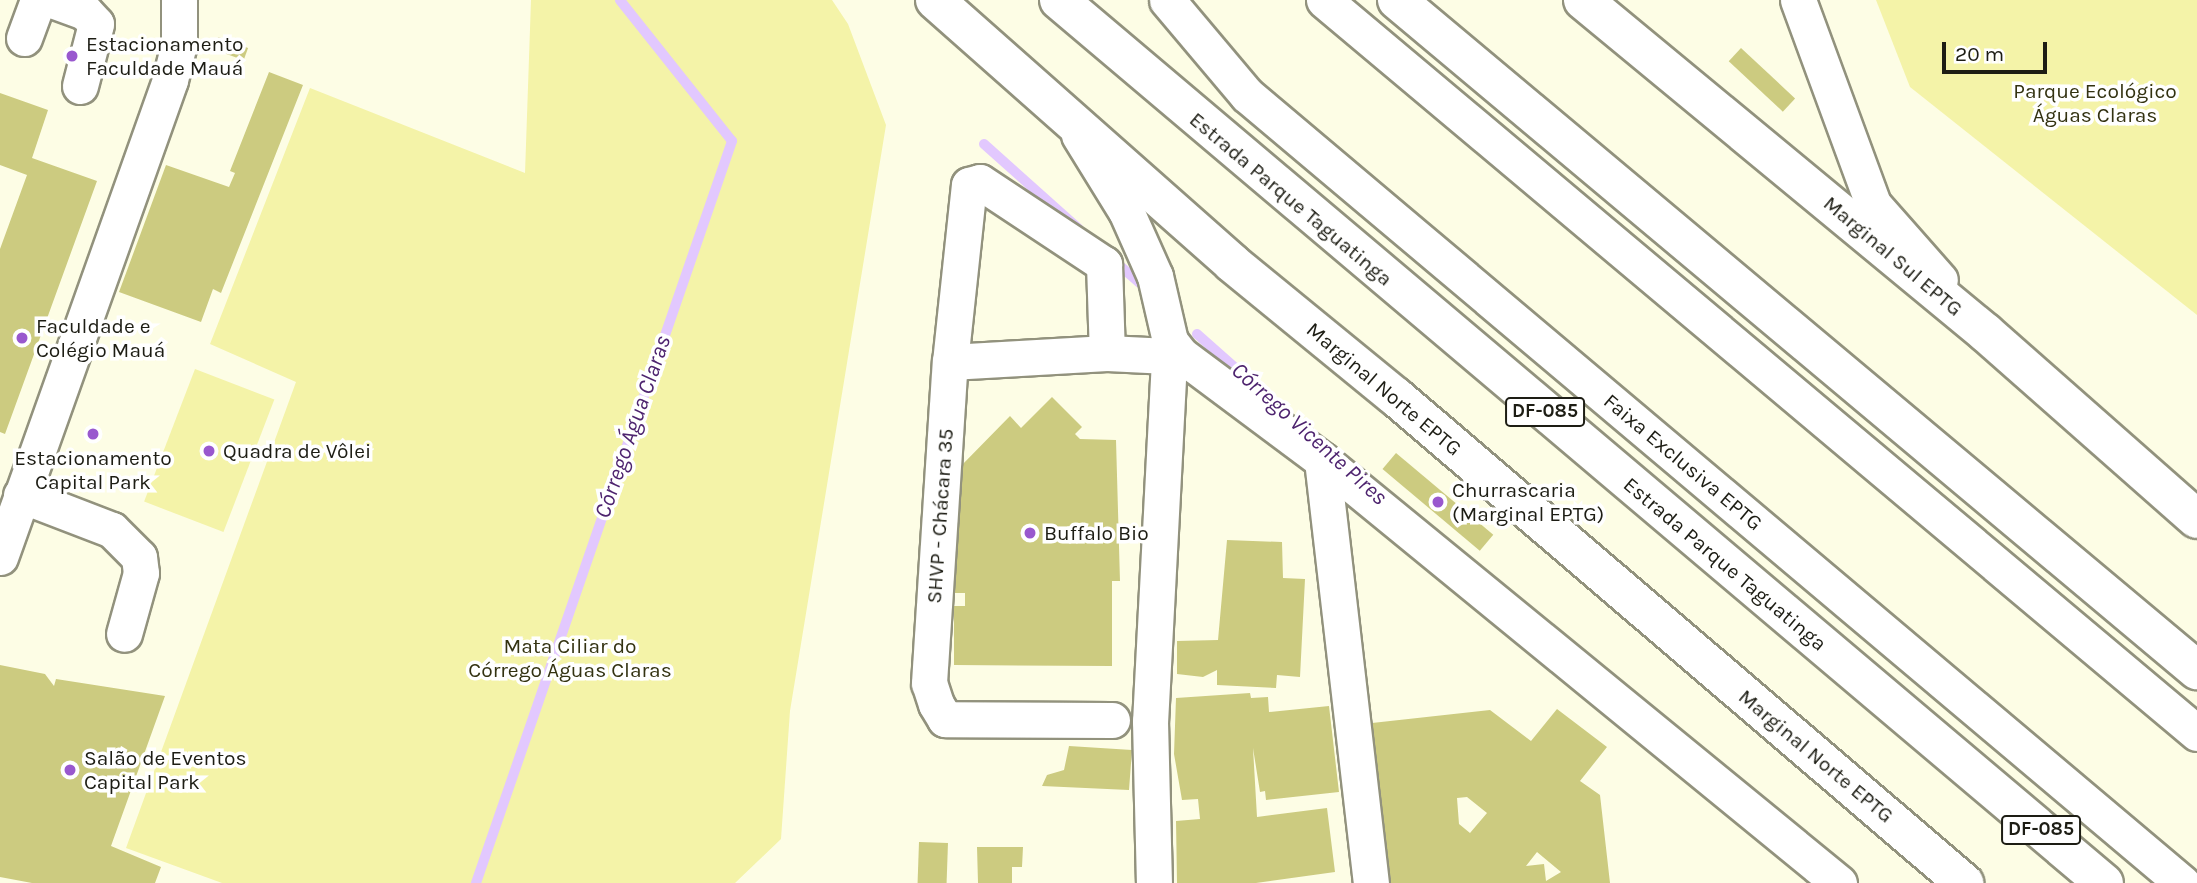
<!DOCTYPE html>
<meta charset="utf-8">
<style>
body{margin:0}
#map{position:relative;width:2197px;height:883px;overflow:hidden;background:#fdfde5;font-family:Karla,sans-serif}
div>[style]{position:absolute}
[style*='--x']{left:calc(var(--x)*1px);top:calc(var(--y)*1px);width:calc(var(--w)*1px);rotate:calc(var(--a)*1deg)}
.green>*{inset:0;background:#f4f3a8;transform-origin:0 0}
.stream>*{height:10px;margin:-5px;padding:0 5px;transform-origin:5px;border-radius:5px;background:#e2c8fe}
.building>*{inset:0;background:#cccb80;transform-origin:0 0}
.roads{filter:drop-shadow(2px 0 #92927d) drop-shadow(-2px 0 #92927d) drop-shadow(0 2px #92927d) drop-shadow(0 -2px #92927d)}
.minor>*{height:35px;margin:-17.5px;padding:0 17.5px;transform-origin:17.5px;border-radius:17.5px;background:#fff}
.major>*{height:38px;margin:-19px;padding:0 19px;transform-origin:19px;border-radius:19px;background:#fff}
.highway>*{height:38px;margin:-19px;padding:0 19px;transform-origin:19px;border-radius:19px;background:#fff}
.dots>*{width:19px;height:19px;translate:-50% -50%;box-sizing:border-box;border:4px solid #fff;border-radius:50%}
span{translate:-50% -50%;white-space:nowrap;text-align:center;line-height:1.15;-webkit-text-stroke:7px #fff;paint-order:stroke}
.shield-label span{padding:2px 5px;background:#fff;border:2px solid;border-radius:5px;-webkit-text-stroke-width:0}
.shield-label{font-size:19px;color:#1d1d14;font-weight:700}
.poi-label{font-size:21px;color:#1d1d14}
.left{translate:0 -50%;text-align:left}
.park-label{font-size:21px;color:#333211}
.street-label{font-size:21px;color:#1d1d14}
.water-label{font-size:23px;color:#4e246f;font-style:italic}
.scale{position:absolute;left:1942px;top:42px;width:105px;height:32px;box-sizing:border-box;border:4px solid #1d1d14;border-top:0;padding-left:9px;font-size:21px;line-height:24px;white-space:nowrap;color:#1d1d14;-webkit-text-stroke:5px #fff;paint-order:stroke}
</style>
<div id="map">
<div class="green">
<div style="clip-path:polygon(531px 0,832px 0,848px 24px,886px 125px,790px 711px,781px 839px,735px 883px,222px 883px,126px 848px,296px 382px,210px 344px,310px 88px,525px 173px)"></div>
<div style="clip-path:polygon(1876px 0,2197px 0,2197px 315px,1910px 87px)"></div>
<div style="left:195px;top:369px;width:85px;height:142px;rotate:21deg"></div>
</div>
<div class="stream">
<div style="--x:984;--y:144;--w:127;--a:41.8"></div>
<div style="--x:1111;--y:258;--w:38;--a:41"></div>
<div style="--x:1197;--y:334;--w:116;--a:41.5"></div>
<div style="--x:476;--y:883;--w:785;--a:-70.96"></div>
<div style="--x:732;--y:141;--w:180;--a:-128.5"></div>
</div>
<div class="building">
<div style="left:218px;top:37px;width:32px;height:13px;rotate:20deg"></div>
<div style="left:1741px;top:48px;width:74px;height:18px;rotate:43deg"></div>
<div style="clip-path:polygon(269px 72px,303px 85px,221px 293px,213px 289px,201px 322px,119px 292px,166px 165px,229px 187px,235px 173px,230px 171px)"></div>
<div style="clip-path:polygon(0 93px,48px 110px,32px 158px,97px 181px,5px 434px,0 432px,0 249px,27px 175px,0 165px)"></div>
<div style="clip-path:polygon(1052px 397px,1082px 427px,1075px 434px,1080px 439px,1116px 440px,1120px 581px,1112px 581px,1112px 666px,954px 665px,954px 606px,965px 606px,965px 593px,953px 593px,953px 605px,939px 606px,959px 468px,1010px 416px,1021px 428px)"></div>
<div style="left:1396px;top:453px;width:127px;height:21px;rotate:40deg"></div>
<div style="clip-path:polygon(1227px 540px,1282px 542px,1283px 578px,1305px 579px,1300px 677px,1277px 675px,1276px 688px,1217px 685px,1217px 670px,1203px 677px,1177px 674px,1177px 641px,1218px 640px)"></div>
<div style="clip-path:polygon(0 665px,45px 674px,54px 686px,56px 679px,165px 696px,111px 846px,161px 867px,155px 883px,32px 883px,0 877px)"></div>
<div style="clip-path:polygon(1250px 693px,1251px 698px,1268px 697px,1269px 712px,1329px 706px,1339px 792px,1266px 800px,1265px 791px,1260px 792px,1253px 748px,1257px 817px,1327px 808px,1335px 872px,1256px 883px,1177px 883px,1176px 821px,1200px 819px,1198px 799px,1182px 800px,1174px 754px,1176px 698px)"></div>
<div style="clip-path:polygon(evenodd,1557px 709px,1607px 747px,1580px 781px,1600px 795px,1610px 883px,1391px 883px,1372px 723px,1490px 710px,1531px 741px,1557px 709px,1467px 797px,1487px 813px,1470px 833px,1459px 824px,1457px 798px,1467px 797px,1557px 709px,1537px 852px,1561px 872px,1546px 881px,1544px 864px,1526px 866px,1537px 852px)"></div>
<div style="clip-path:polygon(1069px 746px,1132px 750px,1129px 790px,1042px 786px,1047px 775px,1064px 770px)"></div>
<div style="left:919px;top:842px;width:29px;height:41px;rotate:2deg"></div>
<div style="clip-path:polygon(977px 847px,1023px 847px,1022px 867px,1012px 867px,1012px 883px,978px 883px)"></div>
</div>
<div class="roads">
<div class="minor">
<div style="--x:52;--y:0;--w:35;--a:20"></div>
<div style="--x:85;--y:12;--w:16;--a:47"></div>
<div style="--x:96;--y:24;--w:64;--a:104.5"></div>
<div style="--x:1167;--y:0;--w:124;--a:49.9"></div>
<div style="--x:1247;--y:95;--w:1223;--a:40.12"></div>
<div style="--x:1324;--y:0;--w:1140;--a:40.02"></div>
<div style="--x:1798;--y:0;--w:217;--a:69.8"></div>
<div style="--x:1873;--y:204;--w:101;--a:48.6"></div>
<div style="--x:24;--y:38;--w:40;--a:-69.8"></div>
<div style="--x:1079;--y:135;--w:89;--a:58.3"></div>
<div style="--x:1126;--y:211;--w:71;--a:66"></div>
<div style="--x:1155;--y:276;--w:67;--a:77"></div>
<div style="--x:1170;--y:341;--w:381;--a:93"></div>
<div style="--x:1150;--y:721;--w:162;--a:88.6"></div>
<div style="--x:1170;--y:341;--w:18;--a:52"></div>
<div style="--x:1181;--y:355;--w:176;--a:36.7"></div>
<div style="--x:1322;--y:460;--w:668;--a:39.29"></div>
<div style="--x:950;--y:362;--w:178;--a:-83.9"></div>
<div style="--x:969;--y:185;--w:11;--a:-15"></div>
<div style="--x:980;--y:182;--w:149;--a:33.5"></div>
<div style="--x:1104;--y:264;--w:89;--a:88.1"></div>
<div style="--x:1322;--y:460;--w:426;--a:83.4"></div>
<div style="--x:21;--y:495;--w:97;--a:21"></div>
<div style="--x:112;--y:530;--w:38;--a:45"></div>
<div style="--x:139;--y:557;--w:16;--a:83"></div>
<div style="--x:141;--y:573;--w:63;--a:105.6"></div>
<div style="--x:0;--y:557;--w:506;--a:-70.38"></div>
<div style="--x:170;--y:80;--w:36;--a:-76"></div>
<div style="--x:179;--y:45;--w:45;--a:-90"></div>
<div style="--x:1112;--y:720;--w:167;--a:-179.7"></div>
<div style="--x:945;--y:719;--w:17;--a:-121"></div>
<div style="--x:936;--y:704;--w:22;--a:-108"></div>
<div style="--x:929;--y:683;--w:322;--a:-86.3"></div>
<div style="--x:950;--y:362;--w:157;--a:-3.3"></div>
<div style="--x:1107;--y:353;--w:61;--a:2.8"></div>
</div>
<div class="major">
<div style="--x:935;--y:0;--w:397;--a:41.5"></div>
<div style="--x:1232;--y:263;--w:212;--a:39.3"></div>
<div style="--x:1396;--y:397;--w:748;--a:40.55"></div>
<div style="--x:1583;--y:0;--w:523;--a:39.57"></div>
<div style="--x:1986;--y:333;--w:281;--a:41.4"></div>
</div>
<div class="highway">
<div style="--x:1059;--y:0;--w:1368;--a:40.2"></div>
<div style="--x:1397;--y:0;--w:1044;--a:39.95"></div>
</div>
</div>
<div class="dots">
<div style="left:72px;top:56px;background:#9958ce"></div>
<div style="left:22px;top:338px;background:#9958ce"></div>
<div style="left:93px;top:434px;background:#9958ce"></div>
<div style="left:209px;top:451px;background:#9958ce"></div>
<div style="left:1438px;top:502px;background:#9958ce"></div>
<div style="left:1030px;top:533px;background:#9958ce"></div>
<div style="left:70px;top:770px;background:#9958ce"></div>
</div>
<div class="shield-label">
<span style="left:1545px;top:412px">DF-085</span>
<span style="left:2041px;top:830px">DF-085</span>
</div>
<div class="poi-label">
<span class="left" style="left:86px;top:56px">Estacionamento<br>Faculdade Mauá</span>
<span class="left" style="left:36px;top:338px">Faculdade e<br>Colégio Mauá</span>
<span class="left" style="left:223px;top:451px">Quadra de Vôlei</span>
<span style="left:93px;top:470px">Estacionamento<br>Capital Park</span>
<span class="left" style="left:1452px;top:502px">Churrascaria<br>(Marginal EPTG)</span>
<span class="left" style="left:1044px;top:533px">Buffalo Bio</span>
<span class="left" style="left:84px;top:770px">Salão de Eventos<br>Capital Park</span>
</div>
<div class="park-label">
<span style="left:2095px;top:103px">Parque Ecológico<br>Águas Claras</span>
<span style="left:570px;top:658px">Mata Ciliar do<br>Córrego Águas Claras</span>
</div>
<div class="street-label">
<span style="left:1291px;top:199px;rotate:40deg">Estrada Parque Taguatinga</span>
<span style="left:1893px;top:256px;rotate:40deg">Marginal Sul EPTG</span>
<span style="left:1384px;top:389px;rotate:40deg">Marginal Norte EPTG</span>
<span style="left:1683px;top:462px;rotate:40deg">Faixa Exclusiva EPTG</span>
<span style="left:940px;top:516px;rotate:-86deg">SHVP - Chácara 35</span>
<span style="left:1725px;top:564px;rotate:40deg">Estrada Parque Taguatinga</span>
<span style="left:1816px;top:756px;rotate:40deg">Marginal Norte EPTG</span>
</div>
<div class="water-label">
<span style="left:633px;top:427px;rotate:-71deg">Córrego Água Claras</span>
<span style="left:1309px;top:434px;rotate:42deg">Córrego Vicente Pires</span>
</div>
<div class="scale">20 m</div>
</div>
